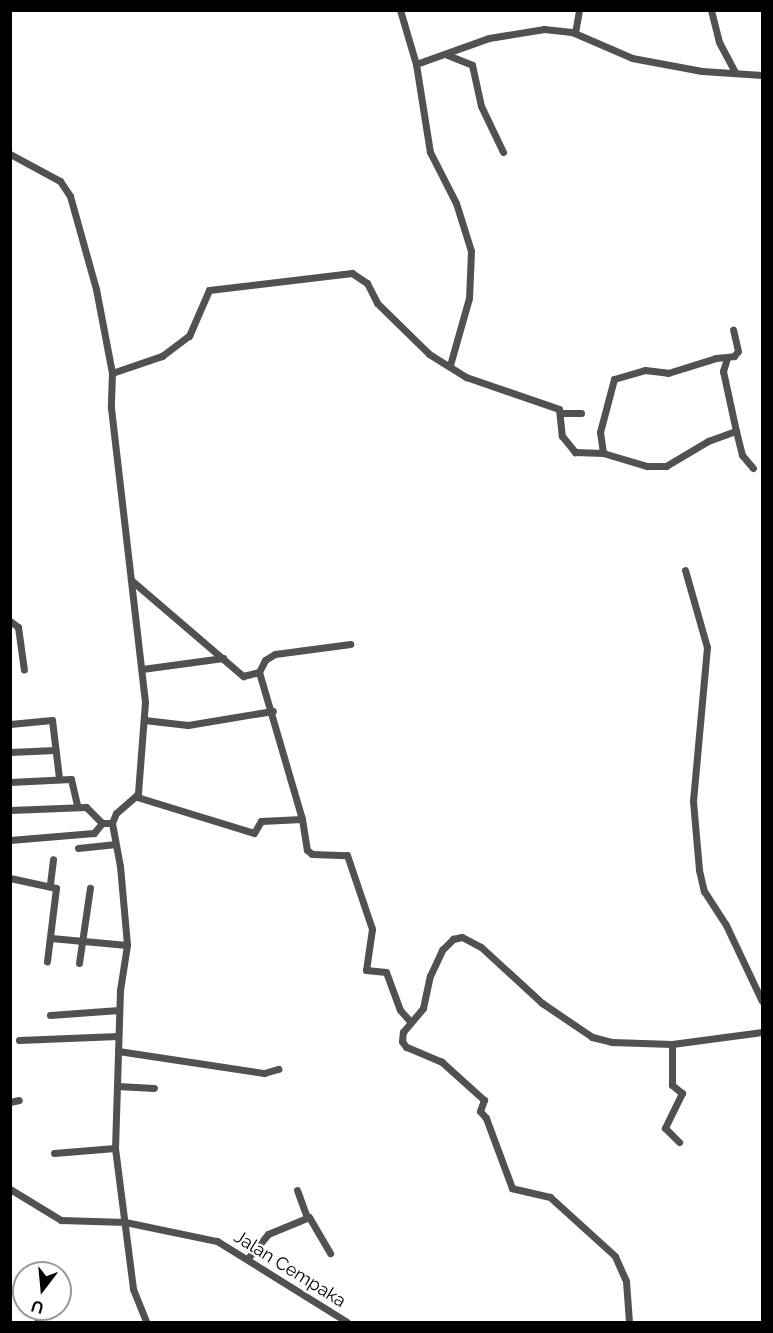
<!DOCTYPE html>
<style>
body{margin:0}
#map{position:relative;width:773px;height:1333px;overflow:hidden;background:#fff;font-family:Raleway,sans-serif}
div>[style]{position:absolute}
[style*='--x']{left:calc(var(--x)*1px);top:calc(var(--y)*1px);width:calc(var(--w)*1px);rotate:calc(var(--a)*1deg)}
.minor>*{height:7px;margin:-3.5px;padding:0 3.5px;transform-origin:3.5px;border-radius:3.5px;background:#515151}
span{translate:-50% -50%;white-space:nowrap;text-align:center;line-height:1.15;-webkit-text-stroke:4.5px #fff;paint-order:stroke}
.street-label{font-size:18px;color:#000}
.frame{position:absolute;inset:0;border:12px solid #000;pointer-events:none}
.north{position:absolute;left:12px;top:1261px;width:60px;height:60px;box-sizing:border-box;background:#fff;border:2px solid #999;border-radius:50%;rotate:196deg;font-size:16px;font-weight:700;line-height:24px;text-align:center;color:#000}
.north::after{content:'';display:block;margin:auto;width:21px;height:27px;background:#000;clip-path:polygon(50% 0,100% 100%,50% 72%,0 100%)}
</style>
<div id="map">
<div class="minor">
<div style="--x:400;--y:10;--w:56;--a:73.5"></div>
<div style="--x:416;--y:64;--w:89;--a:81"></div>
<div style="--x:430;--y:152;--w:57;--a:63"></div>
<div style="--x:456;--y:203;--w:50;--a:72.6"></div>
<div style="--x:471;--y:251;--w:47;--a:92.4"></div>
<div style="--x:469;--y:298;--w:70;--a:105.8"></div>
<div style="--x:711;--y:10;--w:33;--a:76"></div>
<div style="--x:719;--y:42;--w:34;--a:62"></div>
<div style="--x:575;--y:33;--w:23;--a:-80"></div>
<div style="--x:445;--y:54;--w:29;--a:22"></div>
<div style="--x:472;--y:65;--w:42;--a:77.6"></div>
<div style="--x:481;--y:106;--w:51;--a:64.4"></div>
<div style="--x:416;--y:64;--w:77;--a:-19.6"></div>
<div style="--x:489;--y:38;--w:56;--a:-9.3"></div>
<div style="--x:544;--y:29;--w:28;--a:6"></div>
<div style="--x:572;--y:32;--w:65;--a:23.4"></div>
<div style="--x:632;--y:58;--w:71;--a:10.5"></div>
<div style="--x:702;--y:71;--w:60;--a:3.8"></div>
<div style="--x:10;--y:154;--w:57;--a:28.4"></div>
<div style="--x:60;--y:181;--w:18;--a:56"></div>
<div style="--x:70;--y:196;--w:97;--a:74.4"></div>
<div style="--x:96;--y:289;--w:86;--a:79.2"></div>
<div style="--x:112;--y:373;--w:35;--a:92"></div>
<div style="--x:111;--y:408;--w:296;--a:83.4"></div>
<div style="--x:145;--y:702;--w:92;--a:94.4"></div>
<div style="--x:138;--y:794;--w:29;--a:139"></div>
<div style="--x:116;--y:813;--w:11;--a:112"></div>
<div style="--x:112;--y:823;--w:44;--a:79.5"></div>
<div style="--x:120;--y:866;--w:79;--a:84.9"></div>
<div style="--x:127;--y:945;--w:46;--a:98.8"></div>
<div style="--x:120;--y:990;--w:158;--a:91.8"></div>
<div style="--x:115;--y:1148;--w:142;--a:82.7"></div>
<div style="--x:133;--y:1289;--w:35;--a:68"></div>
<div style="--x:727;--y:358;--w:14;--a:107"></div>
<div style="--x:723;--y:371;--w:61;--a:77.8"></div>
<div style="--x:736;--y:431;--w:25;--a:76"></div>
<div style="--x:742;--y:455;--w:17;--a:50"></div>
<div style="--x:112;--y:373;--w:53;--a:-18.8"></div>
<div style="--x:162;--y:356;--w:34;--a:-37"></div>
<div style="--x:189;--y:336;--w:50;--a:-66.5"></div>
<div style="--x:209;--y:290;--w:144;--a:-6.8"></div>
<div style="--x:352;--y:273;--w:18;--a:34"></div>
<div style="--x:367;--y:283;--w:22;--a:63"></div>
<div style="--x:377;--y:303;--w:73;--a:44.4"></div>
<div style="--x:429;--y:354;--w:44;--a:31.9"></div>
<div style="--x:466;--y:377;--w:98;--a:19"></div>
<div style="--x:559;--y:409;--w:27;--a:84"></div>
<div style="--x:562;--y:436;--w:21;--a:51"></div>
<div style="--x:575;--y:452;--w:28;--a:2"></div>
<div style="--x:603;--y:453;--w:46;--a:16.5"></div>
<div style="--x:647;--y:466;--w:19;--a:0"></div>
<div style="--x:666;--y:466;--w:49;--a:-30.8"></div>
<div style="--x:708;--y:441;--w:30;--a:-20"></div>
<div style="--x:561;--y:413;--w:20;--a:0"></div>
<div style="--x:603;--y:453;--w:21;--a:-98"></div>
<div style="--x:600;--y:432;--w:55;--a:-75.2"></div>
<div style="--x:614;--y:379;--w:32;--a:-16"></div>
<div style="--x:645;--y:370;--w:23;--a:7"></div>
<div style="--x:668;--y:373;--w:50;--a:-17.4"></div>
<div style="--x:716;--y:358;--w:18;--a:-6"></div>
<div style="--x:734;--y:356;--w:6;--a:-51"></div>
<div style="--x:738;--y:351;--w:22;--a:-103"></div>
<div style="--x:685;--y:570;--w:80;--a:74.1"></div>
<div style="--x:707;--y:647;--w:155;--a:95.2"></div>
<div style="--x:693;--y:801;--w:69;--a:85"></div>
<div style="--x:699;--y:870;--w:22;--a:77"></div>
<div style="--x:704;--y:891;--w:40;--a:57.1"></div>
<div style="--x:726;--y:925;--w:84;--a:64.7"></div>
<div style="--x:131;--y:580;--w:148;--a:40.6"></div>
<div style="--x:243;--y:676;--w:16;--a:-14"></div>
<div style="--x:259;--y:672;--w:153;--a:73.7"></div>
<div style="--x:302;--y:819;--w:31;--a:81"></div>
<div style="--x:307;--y:850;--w:6;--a:39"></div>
<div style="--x:312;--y:854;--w:35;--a:2"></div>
<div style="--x:347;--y:855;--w:78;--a:71.3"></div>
<div style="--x:372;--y:929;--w:41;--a:98.3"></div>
<div style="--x:366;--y:970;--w:20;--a:6"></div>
<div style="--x:386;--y:972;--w:40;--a:69.8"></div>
<div style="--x:400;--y:1010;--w:15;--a:48"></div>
<div style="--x:10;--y:621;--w:10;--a:37"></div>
<div style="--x:18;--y:627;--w:43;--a:82.1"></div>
<div style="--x:142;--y:669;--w:82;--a:-7.7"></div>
<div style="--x:259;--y:672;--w:13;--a:-63"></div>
<div style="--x:265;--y:660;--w:12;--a:-31"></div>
<div style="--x:275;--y:654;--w:76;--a:-7.6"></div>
<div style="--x:144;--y:720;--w:44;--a:6.5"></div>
<div style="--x:188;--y:725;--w:86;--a:-9.4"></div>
<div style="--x:10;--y:724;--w:42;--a:-5.4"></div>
<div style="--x:52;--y:720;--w:58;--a:83.1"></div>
<div style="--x:10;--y:752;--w:45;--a:-2.5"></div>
<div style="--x:10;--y:782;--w:61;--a:-2.8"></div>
<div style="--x:71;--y:779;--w:28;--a:77"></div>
<div style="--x:137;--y:797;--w:122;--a:17.1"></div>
<div style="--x:254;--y:833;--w:14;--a:-60"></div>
<div style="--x:261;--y:821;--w:41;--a:-2.8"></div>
<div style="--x:10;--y:810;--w:76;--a:-2.3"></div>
<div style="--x:86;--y:807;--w:23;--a:45"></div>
<div style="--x:10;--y:840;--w:84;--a:-4.8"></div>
<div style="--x:94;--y:833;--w:13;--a:-51"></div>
<div style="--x:102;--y:823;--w:10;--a:0"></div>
<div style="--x:78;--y:848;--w:36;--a:-6"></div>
<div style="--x:10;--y:878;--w:47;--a:12.3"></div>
<div style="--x:56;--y:888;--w:74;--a:97"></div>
<div style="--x:50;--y:884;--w:25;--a:-83"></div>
<div style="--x:51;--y:938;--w:76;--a:5.3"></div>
<div style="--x:79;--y:963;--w:76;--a:-81.7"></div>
<div style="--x:50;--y:1015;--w:69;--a:-4.1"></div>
<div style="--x:19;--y:1040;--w:99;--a:-2.3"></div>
<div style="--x:672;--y:1044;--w:41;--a:90"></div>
<div style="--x:672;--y:1085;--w:13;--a:39"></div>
<div style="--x:682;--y:1093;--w:39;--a:116"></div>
<div style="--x:665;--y:1128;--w:20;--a:45"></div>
<div style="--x:118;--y:1051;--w:148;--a:8.6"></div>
<div style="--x:264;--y:1073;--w:15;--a:-16"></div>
<div style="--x:117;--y:1086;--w:37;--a:3"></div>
<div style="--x:10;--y:1102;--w:9;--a:-13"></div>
<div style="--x:54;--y:1153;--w:61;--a:-4.7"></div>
<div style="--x:10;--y:1189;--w:60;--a:31.3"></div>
<div style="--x:61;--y:1220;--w:64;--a:1.8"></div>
<div style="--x:125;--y:1222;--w:94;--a:11.7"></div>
<div style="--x:217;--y:1241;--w:153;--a:31.9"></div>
<div style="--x:297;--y:1190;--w:29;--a:70"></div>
<div style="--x:248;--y:1258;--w:31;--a:-50"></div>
<div style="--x:268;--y:1234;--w:44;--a:-22.5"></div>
<div style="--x:309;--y:1217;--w:42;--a:59.7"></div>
<div style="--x:37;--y:1312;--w:10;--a:84"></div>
<div style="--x:629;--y:1322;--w:41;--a:-94.2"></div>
<div style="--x:626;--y:1281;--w:27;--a:-114"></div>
<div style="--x:615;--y:1256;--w:88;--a:-137.8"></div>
<div style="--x:550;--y:1197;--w:39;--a:-167"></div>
<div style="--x:512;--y:1188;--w:75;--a:-110.4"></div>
<div style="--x:486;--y:1118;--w:9;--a:-131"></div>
<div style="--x:480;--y:1111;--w:12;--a:-70"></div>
<div style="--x:484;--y:1100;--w:57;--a:-137.9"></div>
<div style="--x:442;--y:1062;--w:39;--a:-157"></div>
<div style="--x:406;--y:1047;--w:7;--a:-124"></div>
<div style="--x:402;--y:1041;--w:9;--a:-84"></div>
<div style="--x:403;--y:1032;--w:31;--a:-50"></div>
<div style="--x:423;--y:1008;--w:33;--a:-78"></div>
<div style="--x:430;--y:976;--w:29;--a:-65"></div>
<div style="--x:442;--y:950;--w:16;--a:-45"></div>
<div style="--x:453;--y:939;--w:9;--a:-13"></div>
<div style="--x:462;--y:937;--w:21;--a:28"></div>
<div style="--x:481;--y:947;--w:83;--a:42.6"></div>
<div style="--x:542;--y:1003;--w:60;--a:34.2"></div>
<div style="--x:592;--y:1037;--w:21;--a:14"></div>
<div style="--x:612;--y:1042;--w:60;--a:1.9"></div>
<div style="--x:672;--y:1044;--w:91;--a:-7.6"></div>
</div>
<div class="street-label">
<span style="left:290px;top:1269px;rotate:32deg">Jalan Cempaka</span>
</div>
<div class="frame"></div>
<div class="north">U</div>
</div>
